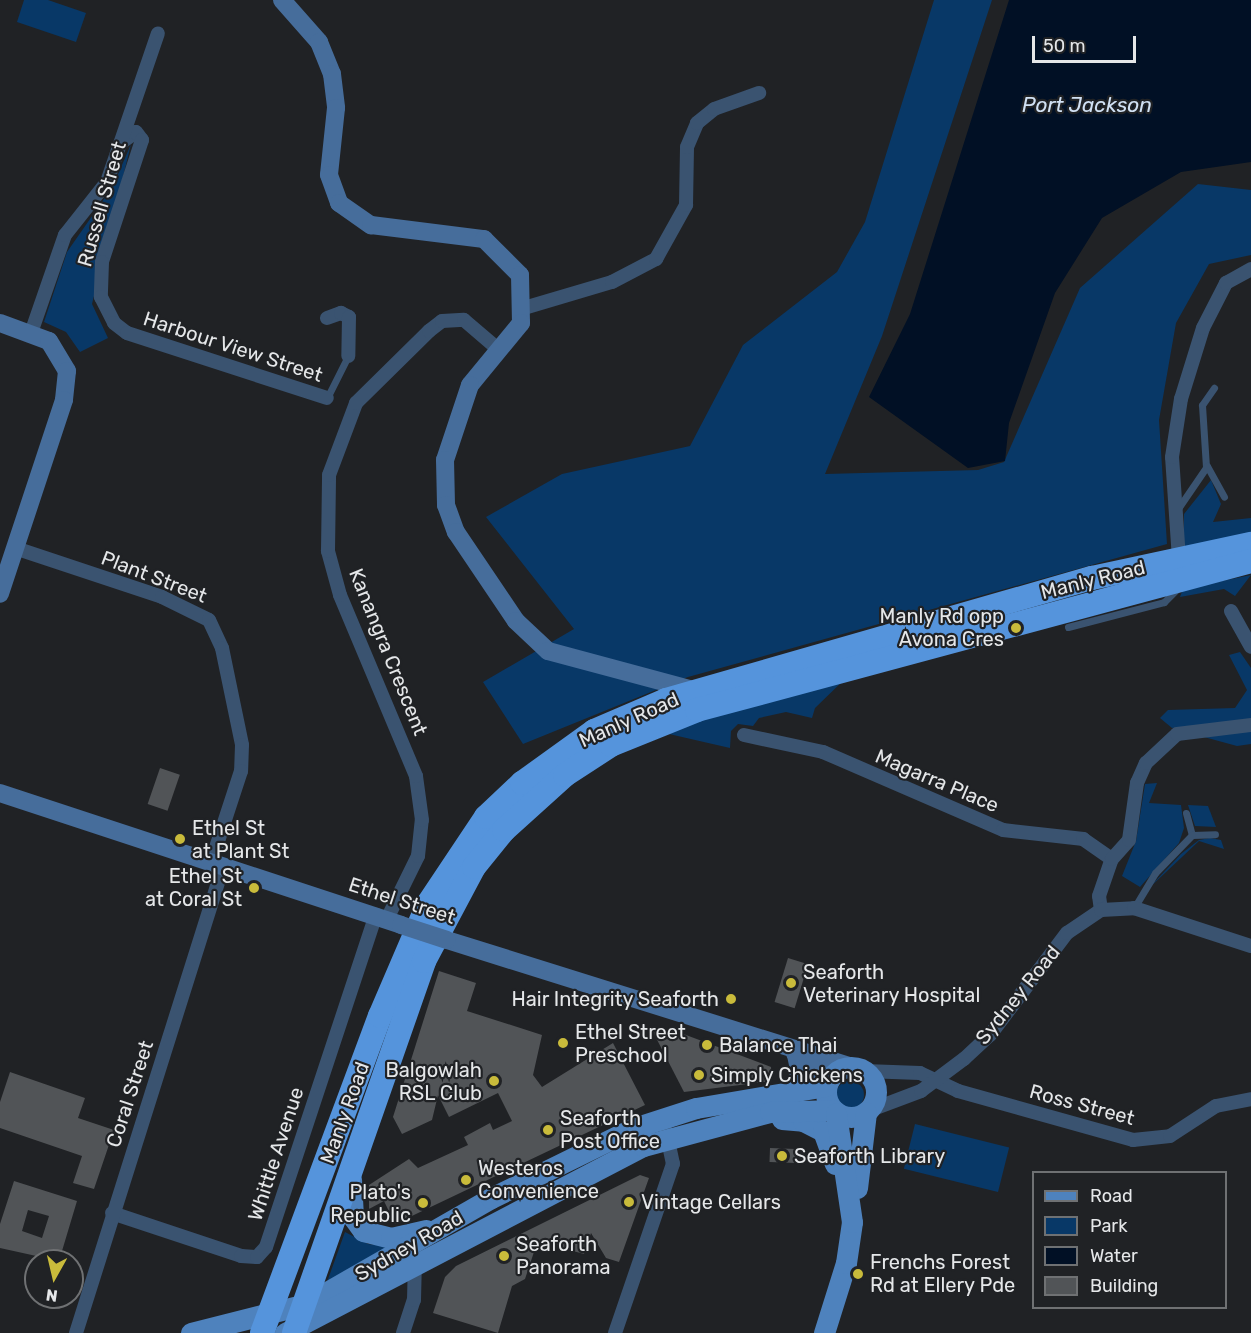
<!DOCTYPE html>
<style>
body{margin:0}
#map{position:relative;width:1251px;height:1333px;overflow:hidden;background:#202225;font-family:Rubik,sans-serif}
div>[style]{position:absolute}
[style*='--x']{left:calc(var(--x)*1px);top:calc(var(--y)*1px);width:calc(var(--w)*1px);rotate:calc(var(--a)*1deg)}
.green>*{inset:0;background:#083867;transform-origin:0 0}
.round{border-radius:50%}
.water>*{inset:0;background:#011025}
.building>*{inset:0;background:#515457;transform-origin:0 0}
.lane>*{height:7px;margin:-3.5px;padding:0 3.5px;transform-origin:3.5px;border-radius:3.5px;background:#3a5370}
.street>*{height:14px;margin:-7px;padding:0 7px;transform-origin:7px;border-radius:7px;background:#3a5370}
.secondary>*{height:18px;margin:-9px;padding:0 9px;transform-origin:9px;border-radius:9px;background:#466d9b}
.primary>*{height:21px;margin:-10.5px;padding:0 10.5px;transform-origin:10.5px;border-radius:10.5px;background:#4e82bd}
.primary>.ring{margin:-10.5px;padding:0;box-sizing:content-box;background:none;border:21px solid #4e82bd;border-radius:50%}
.highway>*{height:24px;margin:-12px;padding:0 12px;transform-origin:12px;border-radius:12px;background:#5594dc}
.secondary-bridge>*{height:18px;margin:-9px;padding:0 9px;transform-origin:9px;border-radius:9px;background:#466d9b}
.dots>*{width:16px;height:16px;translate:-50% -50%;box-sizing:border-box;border:3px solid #202225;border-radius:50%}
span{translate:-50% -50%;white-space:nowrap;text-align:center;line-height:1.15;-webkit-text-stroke:4.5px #202225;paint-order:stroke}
.street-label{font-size:20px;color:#e5e7e9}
.poi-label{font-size:20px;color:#e5e7e9}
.right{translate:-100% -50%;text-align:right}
.left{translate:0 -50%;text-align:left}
.water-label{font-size:21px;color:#d1e1f4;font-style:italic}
.legend{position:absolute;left:1032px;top:1171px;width:195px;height:138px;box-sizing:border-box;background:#202225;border:2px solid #6f7173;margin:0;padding:8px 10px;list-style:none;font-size:18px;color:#e5e7e9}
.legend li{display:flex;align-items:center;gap:12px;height:30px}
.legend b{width:30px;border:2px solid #6f7173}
.north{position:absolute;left:24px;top:1249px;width:60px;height:60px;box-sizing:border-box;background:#202225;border:2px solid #6f7173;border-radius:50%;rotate:188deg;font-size:16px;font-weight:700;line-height:24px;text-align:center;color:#e5e7e9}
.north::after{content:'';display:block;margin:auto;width:21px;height:27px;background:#c9bb3b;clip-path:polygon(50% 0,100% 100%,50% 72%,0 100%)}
.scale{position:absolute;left:1032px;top:36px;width:104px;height:27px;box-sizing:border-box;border:3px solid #e5e7e9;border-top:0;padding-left:8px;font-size:18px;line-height:21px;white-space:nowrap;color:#e5e7e9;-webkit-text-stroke:4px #202225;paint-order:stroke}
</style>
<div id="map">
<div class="green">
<div style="clip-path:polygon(24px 0,48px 0,86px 13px,76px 42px,17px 22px)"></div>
<div style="clip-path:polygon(934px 0,992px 0,882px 336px,825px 474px,978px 470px,1004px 462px,1080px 288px,1198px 184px,1251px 190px,1251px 255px,1209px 264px,1176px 323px,1159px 420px,1167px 544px,688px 677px,523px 744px,483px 682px,574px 629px,486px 517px,562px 474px,690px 446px,743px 345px,837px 272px,865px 222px)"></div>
<div style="clip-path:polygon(131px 144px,92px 304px,108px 338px,80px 352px,66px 332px,44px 322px,67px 252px,113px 186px)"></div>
<div style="clip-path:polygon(1211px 480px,1221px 504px,1213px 522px,1251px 518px,1251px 535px,1184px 549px,1184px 514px)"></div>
<div style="clip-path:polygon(1251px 575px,1235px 596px,1224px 589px,1180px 597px,1183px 589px)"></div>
<div style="clip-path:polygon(1240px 652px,1251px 668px,1251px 720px,1172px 728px,1160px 718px,1168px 710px,1235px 708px,1247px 690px,1229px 655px)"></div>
<div style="clip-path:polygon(846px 678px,815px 708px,812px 718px,786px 712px,759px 718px,753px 726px,738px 724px,731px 731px,730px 748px,669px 734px,687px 723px)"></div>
<div style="clip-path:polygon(1251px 729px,1251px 744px,1237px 746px,1204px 737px)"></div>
<div style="clip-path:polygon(1157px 783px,1149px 803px,1181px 805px,1184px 828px,1179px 843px,1140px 887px,1122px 876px,1136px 841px,1145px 784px)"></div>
<div style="clip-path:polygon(1188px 805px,1208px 806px,1216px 827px,1195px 826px)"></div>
<div style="clip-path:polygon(1210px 838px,1221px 840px,1224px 849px,1199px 841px,1148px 889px,1181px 854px,1199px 840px)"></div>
<div class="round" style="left:836px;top:1081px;width:28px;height:28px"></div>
<div style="left:915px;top:1124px;width:97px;height:46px;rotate:14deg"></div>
<div style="clip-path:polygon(345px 1232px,368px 1244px,393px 1247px,327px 1282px)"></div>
</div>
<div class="water">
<div style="clip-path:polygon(1009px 0,1251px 0,1251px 162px,1181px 172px,1102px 218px,1055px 293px,1009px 423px,1005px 461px,968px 468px,869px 397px,910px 314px)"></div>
</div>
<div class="building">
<div style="left:160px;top:768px;width:21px;height:38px;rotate:19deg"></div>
<div style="left:788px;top:958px;width:21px;height:46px;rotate:17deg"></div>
<div style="clip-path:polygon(439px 971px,476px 983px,467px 1011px,542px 1035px,533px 1075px,542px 1087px,613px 1043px,645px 1105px,395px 1224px,384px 1201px,369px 1209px,369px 1185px,409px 1159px,418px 1168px,468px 1145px,464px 1137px,490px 1123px,493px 1130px,512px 1121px,498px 1093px,449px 1117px,438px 1095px,432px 1120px,402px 1134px,393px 1117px)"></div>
<div style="clip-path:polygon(652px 1030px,678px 1032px,771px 1067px,772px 1081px,684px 1092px)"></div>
<div style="clip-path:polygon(10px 1072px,85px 1098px,78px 1118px,114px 1130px,94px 1189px,73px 1183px,82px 1156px,0 1128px,0 1102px)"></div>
<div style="left:770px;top:1148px;width:26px;height:14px;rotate:2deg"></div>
<div style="clip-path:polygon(640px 1175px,649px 1178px,619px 1262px,606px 1258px,591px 1233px,584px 1254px,551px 1245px,535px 1249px,525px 1279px,512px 1286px,498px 1333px,433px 1313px,445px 1277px,456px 1266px)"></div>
<div style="clip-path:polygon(evenodd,14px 1181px,77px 1201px,59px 1261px,0 1248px,0 1224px,14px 1181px,28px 1210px,49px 1216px,42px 1238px,22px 1231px,28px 1210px)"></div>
</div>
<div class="lane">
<div style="--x:327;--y:398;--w:47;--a:-63.4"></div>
<div style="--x:1206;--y:467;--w:62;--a:-93.7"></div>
<div style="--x:1202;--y:405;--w:21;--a:-55"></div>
<div style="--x:1177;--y:510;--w:53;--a:-55.7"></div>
<div style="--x:1207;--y:466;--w:35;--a:61"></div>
<div style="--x:1068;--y:627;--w:99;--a:-14.6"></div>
<div style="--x:1164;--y:602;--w:20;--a:-45"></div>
<div style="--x:1186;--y:813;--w:23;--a:75"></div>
<div style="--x:1192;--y:835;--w:23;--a:-2"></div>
<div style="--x:1134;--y:908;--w:41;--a:-59"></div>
<div style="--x:1155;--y:873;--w:53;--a:-45.8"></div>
</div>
<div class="street">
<div style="--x:122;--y:142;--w:17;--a:-36"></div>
<div style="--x:136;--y:132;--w:10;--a:53"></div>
<div style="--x:142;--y:140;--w:128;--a:108.2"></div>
<div style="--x:102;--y:262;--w:35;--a:92"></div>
<div style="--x:101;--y:297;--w:29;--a:63"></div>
<div style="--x:114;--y:323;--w:16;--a:38"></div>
<div style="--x:127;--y:333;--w:210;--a:18"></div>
<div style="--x:524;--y:308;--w:92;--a:-16.5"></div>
<div style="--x:612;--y:282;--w:50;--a:-27.6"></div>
<div style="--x:656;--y:259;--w:62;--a:-60.9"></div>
<div style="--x:686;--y:205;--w:58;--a:-89"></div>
<div style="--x:687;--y:147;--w:26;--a:-67"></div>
<div style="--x:697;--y:123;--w:22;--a:-39"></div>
<div style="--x:714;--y:109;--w:48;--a:-19.6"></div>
<div style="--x:327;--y:318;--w:15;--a:-20"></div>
<div style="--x:341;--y:313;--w:9;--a:27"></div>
<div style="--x:349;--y:317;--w:39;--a:91"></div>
<div style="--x:31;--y:333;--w:104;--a:-70.9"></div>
<div style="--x:65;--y:235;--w:68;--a:-51.6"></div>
<div style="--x:107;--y:182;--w:157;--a:-71.1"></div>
<div style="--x:15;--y:548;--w:155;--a:18.4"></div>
<div style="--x:162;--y:597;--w:52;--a:26.1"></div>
<div style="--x:209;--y:620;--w:31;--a:65"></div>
<div style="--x:222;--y:648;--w:99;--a:78.3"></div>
<div style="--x:242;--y:745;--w:26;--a:92"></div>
<div style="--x:241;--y:771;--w:97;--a:108.1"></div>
<div style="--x:1179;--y:559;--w:102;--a:-93.9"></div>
<div style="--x:1172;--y:457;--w:59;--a:-81.2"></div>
<div style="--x:1181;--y:399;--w:74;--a:-72.8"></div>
<div style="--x:1203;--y:328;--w:51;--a:-62.9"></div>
<div style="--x:1226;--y:283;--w:29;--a:-29"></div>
<div style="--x:1231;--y:611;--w:41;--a:60.9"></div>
<div style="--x:744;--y:735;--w:81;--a:12.1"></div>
<div style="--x:823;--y:752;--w:196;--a:23.4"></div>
<div style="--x:1003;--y:830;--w:81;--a:6.4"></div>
<div style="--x:1083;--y:839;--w:35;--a:35"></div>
<div style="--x:1101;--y:910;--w:14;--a:-98"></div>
<div style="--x:1099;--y:896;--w:39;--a:-71"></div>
<div style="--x:1112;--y:859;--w:25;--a:-48"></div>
<div style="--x:1129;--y:840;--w:58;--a:-82"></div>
<div style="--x:1137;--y:783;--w:22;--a:-66"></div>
<div style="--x:1146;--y:763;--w:42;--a:-43.1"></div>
<div style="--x:1177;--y:734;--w:75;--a:-6.9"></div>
<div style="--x:387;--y:919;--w:70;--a:-63.8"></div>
<div style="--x:418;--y:856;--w:36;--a:-84"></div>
<div style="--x:422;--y:820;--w:44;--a:-97.8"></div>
<div style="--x:416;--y:776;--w:196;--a:-112.8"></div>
<div style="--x:340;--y:595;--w:46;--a:-105.3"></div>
<div style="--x:328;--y:551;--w:76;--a:-89.2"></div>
<div style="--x:329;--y:475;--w:77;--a:-69.4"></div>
<div style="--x:356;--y:403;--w:103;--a:-44.6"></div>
<div style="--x:429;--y:331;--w:16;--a:-38"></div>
<div style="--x:442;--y:321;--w:22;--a:-3"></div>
<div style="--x:464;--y:320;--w:46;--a:40.6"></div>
<div style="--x:865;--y:1071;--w:55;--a:2.1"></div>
<div style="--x:920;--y:1073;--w:42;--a:25.3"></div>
<div style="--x:958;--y:1091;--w:182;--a:15.6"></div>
<div style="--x:1133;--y:1140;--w:37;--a:-6"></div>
<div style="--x:1170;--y:1136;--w:55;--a:-33.1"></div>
<div style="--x:1216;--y:1106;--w:36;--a:-11"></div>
<div style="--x:868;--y:1111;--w:57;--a:-20.7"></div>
<div style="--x:921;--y:1091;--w:54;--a:-36.7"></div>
<div style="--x:964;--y:1059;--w:35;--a:-43"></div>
<div style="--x:990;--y:1035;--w:128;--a:-53"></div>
<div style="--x:1067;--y:933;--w:41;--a:-34.1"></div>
<div style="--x:1101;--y:910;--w:33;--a:-3"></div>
<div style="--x:1134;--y:908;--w:123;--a:18"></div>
<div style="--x:112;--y:1213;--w:136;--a:18.4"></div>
<div style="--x:241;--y:1256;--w:16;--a:4"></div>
<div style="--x:257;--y:1257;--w:13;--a:-48"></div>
<div style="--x:266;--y:1247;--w:350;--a:-71.7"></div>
<div style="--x:76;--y:1333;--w:489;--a:-72.5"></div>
<div style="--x:403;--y:1333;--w:35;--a:-72"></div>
<div style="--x:414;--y:1300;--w:41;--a:-88.6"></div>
<div style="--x:615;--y:1333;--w:179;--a:-71.1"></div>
<div style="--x:673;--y:1164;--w:33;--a:-102"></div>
</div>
<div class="secondary">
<div style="--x:282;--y:0;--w:56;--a:48.6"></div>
<div style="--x:319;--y:42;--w:35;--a:68"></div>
<div style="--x:332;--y:74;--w:34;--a:83"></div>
<div style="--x:336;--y:108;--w:67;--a:96"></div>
<div style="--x:329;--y:175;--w:30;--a:70"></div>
<div style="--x:339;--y:203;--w:39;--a:35"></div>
<div style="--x:371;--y:225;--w:114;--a:7.1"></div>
<div style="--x:484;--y:239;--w:51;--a:45"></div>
<div style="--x:520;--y:275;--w:48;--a:88.8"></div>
<div style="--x:521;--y:323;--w:80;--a:129.4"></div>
<div style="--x:470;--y:385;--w:79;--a:108.4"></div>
<div style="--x:445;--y:460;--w:45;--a:88.7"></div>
<div style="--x:446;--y:505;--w:29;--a:70"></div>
<div style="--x:456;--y:532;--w:107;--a:56"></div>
<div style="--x:516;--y:621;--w:44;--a:43.2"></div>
<div style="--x:548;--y:651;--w:151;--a:15"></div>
<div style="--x:0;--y:323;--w:52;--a:20.2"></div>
<div style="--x:49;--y:341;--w:35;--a:59"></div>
<div style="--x:67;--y:371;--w:29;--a:96"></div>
<div style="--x:64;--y:400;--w:204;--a:108.3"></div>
<div style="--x:0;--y:793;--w:422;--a:18.2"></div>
<div style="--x:447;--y:940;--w:425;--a:17.4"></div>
<div style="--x:795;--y:1053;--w:45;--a:44.1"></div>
<div style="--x:791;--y:1090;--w:18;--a:-61"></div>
<div style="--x:800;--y:1074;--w:19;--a:-102"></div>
</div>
<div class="primary">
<div class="ring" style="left:826px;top:1067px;width:29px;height:29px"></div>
<div style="--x:782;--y:1119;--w:21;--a:5"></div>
<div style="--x:803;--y:1121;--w:22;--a:27"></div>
<div style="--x:823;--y:1131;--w:35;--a:70"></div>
<div style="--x:351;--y:1179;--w:38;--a:87"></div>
<div style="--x:353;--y:1217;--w:17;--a:54"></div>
<div style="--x:363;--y:1231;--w:29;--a:14"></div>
<div style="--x:391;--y:1238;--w:36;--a:-13"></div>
<div style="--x:857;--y:1188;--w:76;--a:-83.2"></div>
<div style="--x:191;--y:1333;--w:119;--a:-14.2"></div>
<div style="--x:306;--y:1304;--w:213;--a:-29.8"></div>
<div style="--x:491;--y:1198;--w:159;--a:-26.1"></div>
<div style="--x:634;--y:1128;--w:65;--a:-17.9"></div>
<div style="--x:696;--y:1108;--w:132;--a:-9.6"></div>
<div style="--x:285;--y:1333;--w:404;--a:-27.6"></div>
<div style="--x:643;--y:1146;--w:131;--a:-15"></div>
<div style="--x:770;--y:1112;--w:63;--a:-1.8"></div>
<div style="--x:824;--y:1333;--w:73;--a:-72.6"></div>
<div style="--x:846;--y:1263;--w:41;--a:-81.7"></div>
<div style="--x:852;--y:1222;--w:110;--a:-98.4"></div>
</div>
<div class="highway">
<div style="--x:262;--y:1333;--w:338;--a:-69.6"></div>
<div style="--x:380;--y:1016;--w:122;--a:-66.8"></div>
<div style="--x:428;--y:904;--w:105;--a:-56.3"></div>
<div style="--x:486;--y:817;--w:50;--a:-43.4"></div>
<div style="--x:522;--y:783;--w:89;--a:-35.8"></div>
<div style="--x:594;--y:731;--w:78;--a:-23.3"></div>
<div style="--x:666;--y:700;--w:443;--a:-16"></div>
<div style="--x:1092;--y:578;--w:163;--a:-12.1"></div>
<div style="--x:294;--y:1333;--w:394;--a:-70.7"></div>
<div style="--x:424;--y:961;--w:106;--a:-62"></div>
<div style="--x:474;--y:867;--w:48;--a:-51"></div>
<div style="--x:504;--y:830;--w:82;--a:-42"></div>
<div style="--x:565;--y:775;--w:55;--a:-33.1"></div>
<div style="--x:611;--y:745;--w:93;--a:-22.1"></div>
<div style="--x:697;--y:710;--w:574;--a:-15.05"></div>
</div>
<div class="secondary-bridge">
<div style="--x:401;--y:925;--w:48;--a:18.1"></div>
</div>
<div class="dots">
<div style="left:1016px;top:628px;background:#c9bb3b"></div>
<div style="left:180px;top:839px;background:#c9bb3b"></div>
<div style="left:254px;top:888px;background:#c9bb3b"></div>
<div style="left:791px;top:983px;background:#c9bb3b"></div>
<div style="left:731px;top:999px;background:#c9bb3b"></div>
<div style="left:563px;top:1043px;background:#c9bb3b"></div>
<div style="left:707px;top:1045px;background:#c9bb3b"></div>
<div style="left:699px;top:1075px;background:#c9bb3b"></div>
<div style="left:494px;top:1081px;background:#c9bb3b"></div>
<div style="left:548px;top:1130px;background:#c9bb3b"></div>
<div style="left:782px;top:1156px;background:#c9bb3b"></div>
<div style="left:466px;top:1180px;background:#c9bb3b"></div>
<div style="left:629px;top:1202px;background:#c9bb3b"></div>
<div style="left:423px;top:1203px;background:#c9bb3b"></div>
<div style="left:504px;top:1256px;background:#c9bb3b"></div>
<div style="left:858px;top:1274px;background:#c9bb3b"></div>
</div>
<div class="street-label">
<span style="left:102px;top:204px;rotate:-74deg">Russell Street</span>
<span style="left:233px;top:347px;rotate:18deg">Harbour View Street</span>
<span style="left:154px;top:577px;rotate:21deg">Plant Street</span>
<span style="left:1093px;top:580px;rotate:-14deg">Manly Road</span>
<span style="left:388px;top:652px;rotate:68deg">Kanangra Crescent</span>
<span style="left:629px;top:720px;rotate:-24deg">Manly Road</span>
<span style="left:937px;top:781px;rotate:23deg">Magarra Place</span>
<span style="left:402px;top:901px;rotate:18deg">Ethel Street</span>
<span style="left:1018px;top:995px;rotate:-51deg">Sydney Road</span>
<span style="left:130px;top:1094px;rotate:-72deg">Coral Street</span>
<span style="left:1082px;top:1105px;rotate:15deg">Ross Street</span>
<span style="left:345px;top:1113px;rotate:-70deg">Manly Road</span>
<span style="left:276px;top:1154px;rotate:-72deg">Whittle Avenue</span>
<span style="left:409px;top:1246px;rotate:-30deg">Sydney Road</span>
</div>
<div class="poi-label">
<span class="right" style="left:1004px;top:628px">Manly Rd opp<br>Avona Cres</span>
<span class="left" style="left:192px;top:840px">Ethel St<br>at Plant St</span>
<span class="right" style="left:242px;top:888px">Ethel St<br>at Coral St</span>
<span class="left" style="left:803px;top:984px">Seaforth<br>Veterinary Hospital</span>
<span class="right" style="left:719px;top:999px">Hair Integrity Seaforth</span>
<span class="left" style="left:575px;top:1044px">Ethel Street<br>Preschool</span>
<span class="left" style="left:719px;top:1045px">Balance Thai</span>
<span class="right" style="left:482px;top:1082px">Balgowlah<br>RSL Club</span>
<span class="left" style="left:711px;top:1075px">Simply Chickens</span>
<span class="left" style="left:560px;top:1130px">Seaforth<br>Post Office</span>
<span class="left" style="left:794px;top:1156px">Seaforth Library</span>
<span class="left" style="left:478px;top:1180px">Westeros<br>Convenience</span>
<span class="right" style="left:411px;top:1204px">Plato's<br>Republic</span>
<span class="left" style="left:641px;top:1202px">Vintage Cellars</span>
<span class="left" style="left:516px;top:1256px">Seaforth<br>Panorama</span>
<span class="left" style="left:870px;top:1274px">Frenchs Forest<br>Rd at Ellery Pde</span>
</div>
<div class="water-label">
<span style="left:1087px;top:105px">Port Jackson</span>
</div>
<ul class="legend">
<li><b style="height:8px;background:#4e82bd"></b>Road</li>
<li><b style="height:16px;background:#083867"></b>Park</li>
<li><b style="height:16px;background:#011025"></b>Water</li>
<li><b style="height:16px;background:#515457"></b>Building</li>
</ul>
<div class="north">N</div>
<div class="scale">50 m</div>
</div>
